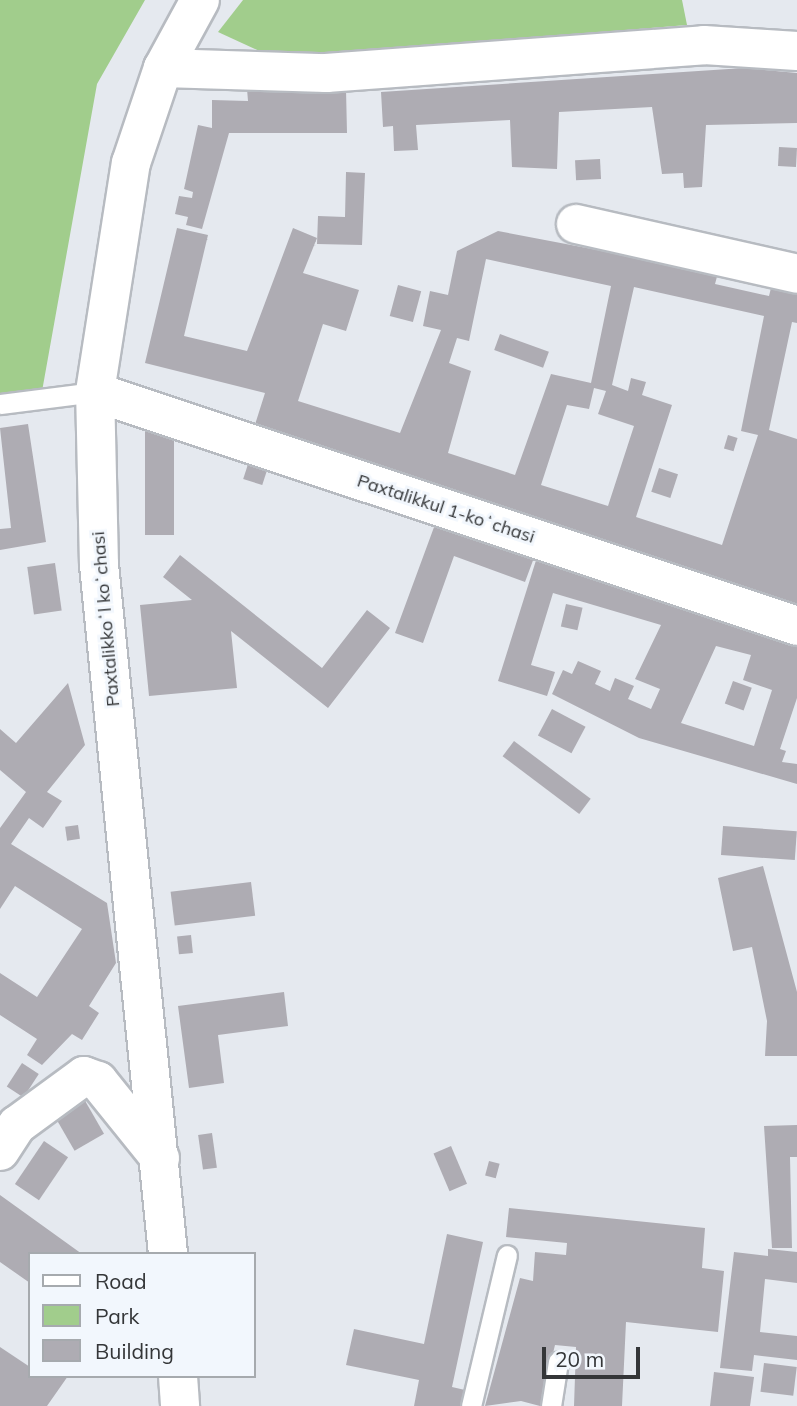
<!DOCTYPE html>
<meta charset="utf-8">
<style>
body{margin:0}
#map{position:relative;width:797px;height:1406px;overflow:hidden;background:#e5e9ef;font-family:Mulish,sans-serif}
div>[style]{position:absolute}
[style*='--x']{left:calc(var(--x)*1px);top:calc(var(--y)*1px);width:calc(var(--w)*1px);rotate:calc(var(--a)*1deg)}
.green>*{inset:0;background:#a1cd8c}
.building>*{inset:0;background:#aeacb3;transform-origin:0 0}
.roads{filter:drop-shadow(2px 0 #b7bbc1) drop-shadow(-2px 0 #b7bbc1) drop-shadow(0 2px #b7bbc1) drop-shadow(0 -2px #b7bbc1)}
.service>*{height:19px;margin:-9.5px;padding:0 9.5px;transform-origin:9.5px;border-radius:9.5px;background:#fff}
.minor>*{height:38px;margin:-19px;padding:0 19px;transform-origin:19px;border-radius:19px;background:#fff}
.tertiary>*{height:38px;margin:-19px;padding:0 19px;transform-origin:19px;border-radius:19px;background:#fff}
span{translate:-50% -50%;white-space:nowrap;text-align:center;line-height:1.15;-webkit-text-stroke:6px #f2f7fd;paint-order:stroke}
.street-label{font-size:18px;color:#343638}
.legend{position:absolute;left:28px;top:1252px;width:228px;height:126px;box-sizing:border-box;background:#f2f7fd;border:2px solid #a6aaae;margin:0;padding:9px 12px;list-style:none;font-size:21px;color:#343638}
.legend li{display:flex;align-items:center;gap:14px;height:35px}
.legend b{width:35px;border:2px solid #a6aaae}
.scale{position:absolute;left:542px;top:1347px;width:98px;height:32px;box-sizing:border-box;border:4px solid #343638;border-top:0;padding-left:9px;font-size:21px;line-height:24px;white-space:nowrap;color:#343638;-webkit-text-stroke:5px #f2f7fd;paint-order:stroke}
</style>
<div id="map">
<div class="green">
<div style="clip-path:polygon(0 0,145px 0,97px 84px,41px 397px,0 403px)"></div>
<div style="clip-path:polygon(243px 0,682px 0,687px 25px,277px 59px,218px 32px)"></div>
</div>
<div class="building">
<div style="clip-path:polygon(744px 68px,797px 73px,797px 123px,706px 125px,702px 187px,684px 188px,683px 173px,662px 174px,652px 107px,559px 112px,557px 169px,512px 167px,510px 120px,416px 125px,418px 150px,394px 151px,393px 126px,383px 127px,381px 92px)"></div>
<div style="clip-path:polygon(247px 89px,346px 89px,347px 133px,229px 133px,202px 229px,186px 225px,188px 217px,175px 214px,179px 196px,192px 198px,193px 192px,184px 189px,198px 125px,212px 128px,212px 100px,248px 101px)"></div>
<div style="left:779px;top:147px;width:18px;height:19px;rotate:3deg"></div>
<div style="left:600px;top:159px;width:20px;height:25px;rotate:87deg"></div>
<div style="clip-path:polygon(346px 172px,365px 173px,362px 245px,317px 244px,318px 216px,345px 217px)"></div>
<div style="clip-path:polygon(evenodd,177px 228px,208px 235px,184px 336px,247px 351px,293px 228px,317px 238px,303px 273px,359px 290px,346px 331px,323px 324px,298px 401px,400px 433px,441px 330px,423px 326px,430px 291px,448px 295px,457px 251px,498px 231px,718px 273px,715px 284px,769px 296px,771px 288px,797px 294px,797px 323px,792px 322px,769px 430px,797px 439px,797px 605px,253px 431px,265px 393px,145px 363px,177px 228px,486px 259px,611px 286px,591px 383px,551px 374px,515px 475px,448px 453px,471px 371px,449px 363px,457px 338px,469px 341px,486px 259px,177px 228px,634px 287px,764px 316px,741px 431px,758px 435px,722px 545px,636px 517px,672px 405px,642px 395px,646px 382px,631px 378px,628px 391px,612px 385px,634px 287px,177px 228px,594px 388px,606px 391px,598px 414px,634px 426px,608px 506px,541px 485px,567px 405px,589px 409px,594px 388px)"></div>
<div style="left:398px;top:285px;width:24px;height:32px;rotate:15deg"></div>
<div style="left:500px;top:334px;width:52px;height:17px;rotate:20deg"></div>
<div style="clip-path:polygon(28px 424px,46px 542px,0 550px,0 529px,11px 528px,0 428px)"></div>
<div style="left:145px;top:425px;width:29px;height:110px"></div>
<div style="left:728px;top:435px;width:10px;height:14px;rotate:17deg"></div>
<div style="left:250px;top:458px;width:20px;height:22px;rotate:18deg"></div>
<div style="left:659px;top:468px;width:20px;height:25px;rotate:18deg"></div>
<div style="clip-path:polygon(437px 519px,535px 555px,525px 582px,454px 556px,423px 643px,395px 633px)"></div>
<div style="clip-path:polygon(evenodd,538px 554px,797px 636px,797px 698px,780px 749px,786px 751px,782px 762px,797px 764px,797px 784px,639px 738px,552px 694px,563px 670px,572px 674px,578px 661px,601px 671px,595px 684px,610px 691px,615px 678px,634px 686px,628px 699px,651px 709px,660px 689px,635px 679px,661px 625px,553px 593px,531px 665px,555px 672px,547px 696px,498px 681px,538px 554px,716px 646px,751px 655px,743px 680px,772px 690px,754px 746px,681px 723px,716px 646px)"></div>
<div style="clip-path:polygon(180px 555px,322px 668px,367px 610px,390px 628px,328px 708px,231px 631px,237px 688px,149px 696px,140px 605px,192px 600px,163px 577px)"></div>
<div style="left:55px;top:563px;width:48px;height:28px;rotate:82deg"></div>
<div style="left:566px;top:604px;width:17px;height:23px;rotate:13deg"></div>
<div style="left:733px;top:681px;width:20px;height:24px;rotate:20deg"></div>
<div style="clip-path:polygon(68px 683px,85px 745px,47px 792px,62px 801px,43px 828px,29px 818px,11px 844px,107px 903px,116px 963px,89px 1006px,99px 1013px,82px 1040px,72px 1034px,42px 1065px,27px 1055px,37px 1039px,0 1015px,0 973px,37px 997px,82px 929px,15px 886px,0 909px,0 828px,26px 792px,0 770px,0 729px,16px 743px)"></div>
<div style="left:552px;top:709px;width:38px;height:30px;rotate:28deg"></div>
<div style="left:514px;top:741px;width:96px;height:19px;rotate:37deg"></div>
<div style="left:78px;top:825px;width:14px;height:13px;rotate:82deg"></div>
<div style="left:723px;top:826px;width:74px;height:29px;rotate:4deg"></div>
<div style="clip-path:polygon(763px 866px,797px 992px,797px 1056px,765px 1056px,767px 1021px,752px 947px,733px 951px,718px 878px)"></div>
<div style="left:251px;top:882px;width:34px;height:81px;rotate:83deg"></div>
<div style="left:191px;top:935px;width:18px;height:14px;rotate:84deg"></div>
<div style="clip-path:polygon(284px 992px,288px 1026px,218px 1035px,224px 1083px,189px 1088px,178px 1006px)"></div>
<div style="left:22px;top:1063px;width:20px;height:28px;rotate:33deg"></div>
<div style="left:84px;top:1099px;width:40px;height:34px;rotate:60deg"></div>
<div style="clip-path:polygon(797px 1125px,797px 1157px,790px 1157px,792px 1248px,772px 1248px,764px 1126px)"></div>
<div style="left:212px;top:1133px;width:35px;height:14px;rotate:82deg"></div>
<div style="left:44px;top:1141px;width:29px;height:52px;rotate:34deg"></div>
<div style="left:451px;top:1146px;width:41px;height:19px;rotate:67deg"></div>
<div style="left:489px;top:1161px;width:11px;height:15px;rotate:15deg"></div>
<div style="clip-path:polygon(0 1195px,82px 1254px,30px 1254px,30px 1283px,0 1262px)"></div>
<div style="clip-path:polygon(509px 1208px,705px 1228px,702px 1268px,724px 1271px,718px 1332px,626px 1322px,622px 1406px,574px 1406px,576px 1347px,555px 1345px,540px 1406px,521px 1401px,485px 1406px,520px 1278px,533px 1281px,535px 1252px,566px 1255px,567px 1243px,506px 1237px)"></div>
<div style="clip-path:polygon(447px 1234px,483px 1242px,452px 1387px,465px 1390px,462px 1406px,414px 1406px,419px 1380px,346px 1365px,354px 1329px,424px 1344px)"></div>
<div style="clip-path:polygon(768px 1249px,797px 1252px,797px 1283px,765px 1279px,760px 1332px,797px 1336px,797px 1360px,754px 1355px,752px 1371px,720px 1368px,734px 1252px,768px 1256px)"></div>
<div style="clip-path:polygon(0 1347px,30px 1367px,30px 1376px,68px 1376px,47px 1406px,0 1406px)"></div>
<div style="left:764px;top:1363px;width:33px;height:29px;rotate:7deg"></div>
<div style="clip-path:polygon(714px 1372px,754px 1377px,750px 1406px,710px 1406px)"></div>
</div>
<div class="roads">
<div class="service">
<div style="--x:0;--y:404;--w:96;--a:-7.2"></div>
<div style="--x:471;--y:1406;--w:155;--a:-76.6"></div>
<div style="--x:551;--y:1406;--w:45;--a:-81"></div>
</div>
<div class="minor">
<div style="--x:163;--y:68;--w:163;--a:1.8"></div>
<div style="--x:326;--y:73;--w:379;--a:-4.2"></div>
<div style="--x:704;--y:45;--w:93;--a:3.7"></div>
<div style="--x:576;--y:224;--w:227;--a:12.7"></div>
<div style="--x:95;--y:392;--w:740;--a:18.43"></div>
<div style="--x:0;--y:1151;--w:31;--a:-57"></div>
<div style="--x:17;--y:1125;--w:83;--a:-36.2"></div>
<div style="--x:84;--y:1076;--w:15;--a:20"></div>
<div style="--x:98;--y:1081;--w:99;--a:51.2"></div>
</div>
<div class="tertiary">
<div style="--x:168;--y:1254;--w:692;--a:-95.72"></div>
<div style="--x:99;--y:565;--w:173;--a:-91.3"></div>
<div style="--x:95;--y:392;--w:232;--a:-81.1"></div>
<div style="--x:131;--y:163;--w:100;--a:-71.4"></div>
<div style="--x:163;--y:68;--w:77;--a:-61.4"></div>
<div style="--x:178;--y:1376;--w:30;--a:86"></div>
</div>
</div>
<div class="street-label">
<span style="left:446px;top:509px;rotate:18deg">Paxtalikkul 1-koʻchasi</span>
<span style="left:106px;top:619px;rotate:-95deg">Paxtalikkoʻl koʻchasi</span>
</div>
<ul class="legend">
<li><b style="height:9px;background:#fff"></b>Road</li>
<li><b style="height:19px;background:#a1cd8c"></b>Park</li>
<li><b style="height:19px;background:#aeacb3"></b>Building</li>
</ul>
<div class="scale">20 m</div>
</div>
